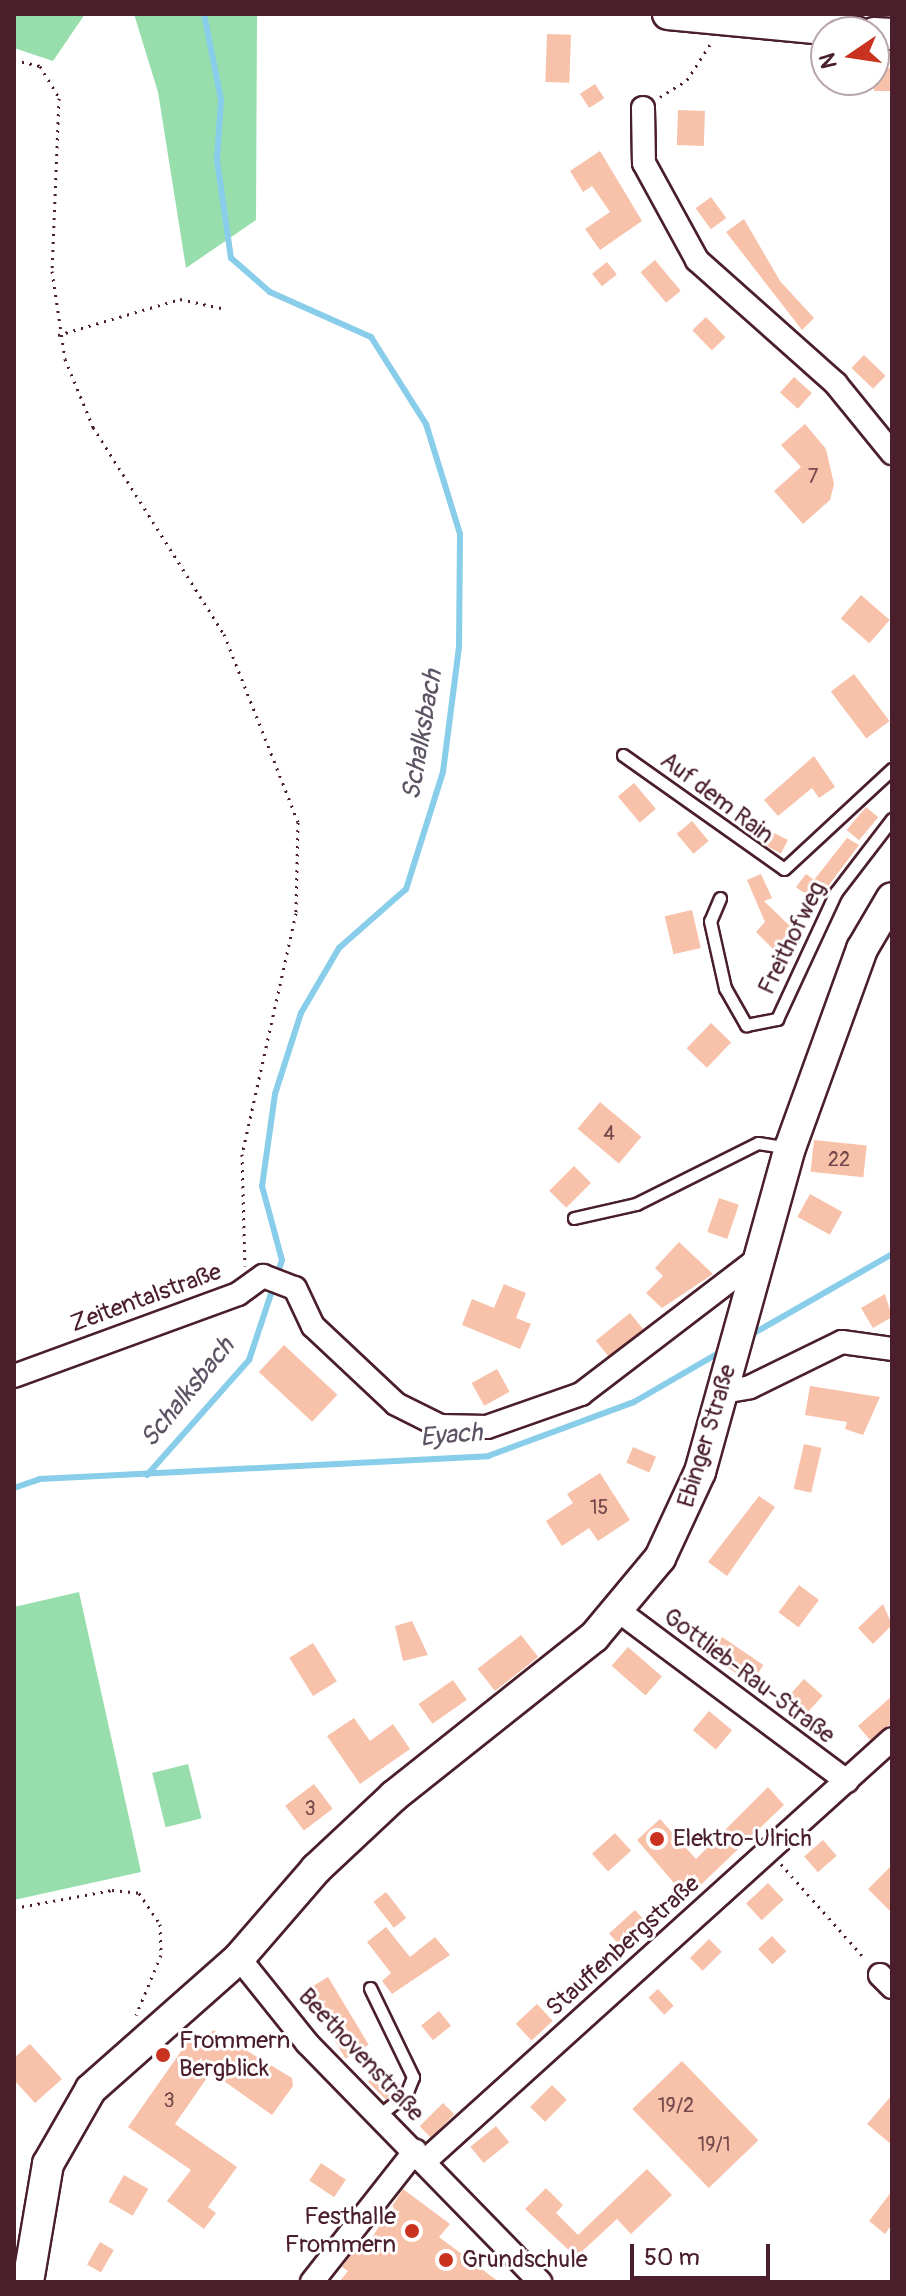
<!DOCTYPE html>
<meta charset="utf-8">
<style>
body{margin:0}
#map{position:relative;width:906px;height:2296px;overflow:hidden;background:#fff;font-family:Pangolin,sans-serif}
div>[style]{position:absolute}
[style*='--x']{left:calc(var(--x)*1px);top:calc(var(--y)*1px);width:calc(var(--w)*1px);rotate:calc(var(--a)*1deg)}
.green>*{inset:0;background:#97deac;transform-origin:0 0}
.stream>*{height:6px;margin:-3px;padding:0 3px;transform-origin:3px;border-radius:3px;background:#88cde9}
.building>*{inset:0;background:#f7c1aa;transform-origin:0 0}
.path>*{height:3px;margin-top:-1.5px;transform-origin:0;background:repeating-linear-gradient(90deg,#4a1f2b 0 2px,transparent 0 8px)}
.roads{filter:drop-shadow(2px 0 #4a1f2b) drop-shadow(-2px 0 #4a1f2b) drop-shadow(0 2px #4a1f2b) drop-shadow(0 -2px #4a1f2b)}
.lane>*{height:11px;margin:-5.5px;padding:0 5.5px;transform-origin:5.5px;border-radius:5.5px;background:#fff}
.street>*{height:22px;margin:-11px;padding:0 11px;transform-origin:11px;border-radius:11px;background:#fff}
.secondary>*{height:30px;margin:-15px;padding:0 15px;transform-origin:15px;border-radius:15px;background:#fff}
.dots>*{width:22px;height:22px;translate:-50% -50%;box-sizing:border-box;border:4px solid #fff;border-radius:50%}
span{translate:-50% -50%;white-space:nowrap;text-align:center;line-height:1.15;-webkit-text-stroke:6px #fff;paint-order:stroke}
.number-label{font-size:20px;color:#75484b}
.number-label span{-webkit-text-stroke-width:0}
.street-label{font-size:24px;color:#4a1f2b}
.poi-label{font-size:24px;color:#4a1f2b}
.left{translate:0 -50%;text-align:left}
.right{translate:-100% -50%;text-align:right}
.water-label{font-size:26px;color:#5d5364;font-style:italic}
.frame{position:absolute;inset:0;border:16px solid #4a1f2b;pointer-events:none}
.north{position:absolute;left:810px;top:16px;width:80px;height:80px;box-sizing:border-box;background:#fff;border:2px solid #b7a5aa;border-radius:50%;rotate:257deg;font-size:22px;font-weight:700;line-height:32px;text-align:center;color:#4a1f2b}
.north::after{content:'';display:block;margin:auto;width:28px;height:36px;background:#c8321e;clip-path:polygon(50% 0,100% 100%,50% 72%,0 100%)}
.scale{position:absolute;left:630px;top:2244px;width:140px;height:36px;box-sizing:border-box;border:4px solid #4a1f2b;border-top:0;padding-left:10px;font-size:24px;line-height:28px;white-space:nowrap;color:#4a1f2b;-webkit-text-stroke:6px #fff;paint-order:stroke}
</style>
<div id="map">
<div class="green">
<div style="clip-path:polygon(14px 14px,85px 14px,53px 61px,14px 48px)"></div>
<div style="clip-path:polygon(134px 14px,257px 14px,256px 220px,186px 268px,158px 92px)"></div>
<div style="clip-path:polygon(79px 1592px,141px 1872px,14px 1900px,14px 1607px)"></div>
<div style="left:188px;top:1764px;width:56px;height:37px;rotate:76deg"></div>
</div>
<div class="stream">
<div style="--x:204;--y:14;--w:88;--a:78.8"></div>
<div style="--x:221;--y:100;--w:60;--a:93.8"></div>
<div style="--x:217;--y:160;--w:99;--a:81.9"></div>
<div style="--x:231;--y:258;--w:52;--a:41.1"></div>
<div style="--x:270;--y:292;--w:111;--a:24"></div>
<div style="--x:371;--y:337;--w:103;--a:57.7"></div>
<div style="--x:426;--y:424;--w:115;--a:72.8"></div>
<div style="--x:460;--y:534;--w:113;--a:90.5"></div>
<div style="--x:459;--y:647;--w:126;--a:97.3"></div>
<div style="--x:443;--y:772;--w:123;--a:107.5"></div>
<div style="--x:406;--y:889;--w:89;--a:138.6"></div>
<div style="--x:339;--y:948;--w:75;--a:120.3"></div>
<div style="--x:301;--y:1013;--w:85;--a:107.8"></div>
<div style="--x:275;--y:1094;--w:93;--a:98"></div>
<div style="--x:262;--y:1186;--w:77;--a:74.9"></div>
<div style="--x:282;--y:1260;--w:16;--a:108"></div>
<div style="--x:749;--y:1336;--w:165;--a:-29.8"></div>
<div style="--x:147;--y:1475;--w:154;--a:-48.4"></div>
<div style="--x:249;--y:1360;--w:79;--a:-71.6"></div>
<div style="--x:14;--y:1488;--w:28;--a:-19"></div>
<div style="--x:40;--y:1479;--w:449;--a:-2.9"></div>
<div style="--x:488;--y:1456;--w:156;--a:-20.3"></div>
<div style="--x:634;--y:1402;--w:102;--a:-30.1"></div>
</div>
<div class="building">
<div style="left:547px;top:34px;width:24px;height:48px;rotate:2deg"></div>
<div style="left:874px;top:68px;width:18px;height:23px"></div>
<div style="left:595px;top:84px;width:17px;height:18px;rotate:57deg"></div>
<div style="left:678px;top:110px;width:27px;height:35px;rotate:2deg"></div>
<div style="clip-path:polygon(600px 151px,642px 221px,600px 250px,585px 229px,610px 212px,592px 186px,583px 192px,570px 171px)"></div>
<div style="left:711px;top:197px;width:26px;height:19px;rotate:54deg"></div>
<div style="clip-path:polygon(744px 219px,780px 281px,814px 318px,802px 330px,726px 232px)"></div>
<div style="left:655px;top:260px;width:40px;height:19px;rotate:50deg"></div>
<div style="left:607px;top:262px;width:16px;height:19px;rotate:52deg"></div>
<div style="left:706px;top:317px;width:28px;height:19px;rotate:46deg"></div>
<div style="left:864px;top:355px;width:30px;height:18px;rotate:44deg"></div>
<div style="left:794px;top:377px;width:24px;height:21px;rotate:42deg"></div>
<div style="clip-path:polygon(805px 424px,826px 449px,834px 484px,830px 500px,803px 524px,774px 491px,801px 467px,781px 445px)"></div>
<div style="left:861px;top:595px;width:38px;height:31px;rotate:41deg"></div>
<div style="left:854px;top:674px;width:59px;height:29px;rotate:53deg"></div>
<div style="clip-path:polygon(814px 756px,835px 787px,819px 798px,812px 788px,778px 816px,764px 800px)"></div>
<div style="left:634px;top:783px;width:34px;height:21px;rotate:50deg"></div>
<div style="left:866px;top:807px;width:16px;height:30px;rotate:40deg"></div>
<div style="left:692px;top:821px;width:26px;height:20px;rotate:50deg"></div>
<div style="left:770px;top:831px;width:20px;height:15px;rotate:27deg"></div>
<div style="clip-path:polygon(847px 838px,859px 845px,816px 902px,796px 887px,806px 874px,814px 880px)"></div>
<div style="clip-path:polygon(761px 874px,772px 898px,764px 901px,793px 929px,773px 949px,756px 932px,765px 922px,747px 880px)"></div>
<div style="left:692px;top:910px;width:39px;height:28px;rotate:77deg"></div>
<div style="left:711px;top:1023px;width:28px;height:35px;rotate:44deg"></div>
<div style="left:600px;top:1102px;width:54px;height:35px;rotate:40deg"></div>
<div style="left:814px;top:1140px;width:53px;height:32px;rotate:6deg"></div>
<div style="left:574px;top:1166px;width:24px;height:35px;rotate:45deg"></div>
<div style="left:810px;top:1194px;width:37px;height:26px;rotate:29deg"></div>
<div style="left:719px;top:1198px;width:21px;height:36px;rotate:19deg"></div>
<div style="clip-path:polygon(679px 1242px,713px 1274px,662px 1308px,646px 1293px,663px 1276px,655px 1268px)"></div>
<div style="clip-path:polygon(504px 1284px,526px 1293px,516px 1318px,531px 1324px,520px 1349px,462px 1325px,472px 1299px,494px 1308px)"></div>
<div style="clip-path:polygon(885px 1294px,892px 1317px,873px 1328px,861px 1308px)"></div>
<div style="left:630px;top:1313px;width:21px;height:44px;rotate:51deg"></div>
<div style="left:284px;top:1345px;width:73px;height:37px;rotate:43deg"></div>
<div style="left:497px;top:1369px;width:26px;height:29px;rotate:61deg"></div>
<div style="clip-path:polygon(810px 1386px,880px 1397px,863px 1435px,845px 1429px,847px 1422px,805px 1415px)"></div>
<div style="left:804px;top:1444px;width:18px;height:46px;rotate:13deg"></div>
<div style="left:633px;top:1447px;width:25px;height:17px;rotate:23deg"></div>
<div style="clip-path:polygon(600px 1473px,630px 1520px,598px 1541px,589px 1528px,562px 1546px,546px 1521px,573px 1503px,567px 1494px)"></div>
<div style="clip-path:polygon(759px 1496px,775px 1507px,727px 1576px,708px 1562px)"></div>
<div style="left:799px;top:1585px;width:25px;height:34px;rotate:37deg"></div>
<div style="clip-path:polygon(883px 1604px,892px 1625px,873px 1644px,858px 1628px)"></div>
<div style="clip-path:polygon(412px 1621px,428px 1655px,403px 1661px,395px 1626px)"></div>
<div style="left:521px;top:1635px;width:28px;height:55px;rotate:52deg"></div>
<div style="left:722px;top:1637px;width:50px;height:22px;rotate:34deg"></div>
<div style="left:313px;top:1643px;width:45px;height:28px;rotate:58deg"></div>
<div style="left:628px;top:1647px;width:45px;height:25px;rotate:41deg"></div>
<div style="left:804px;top:1679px;width:25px;height:25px;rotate:42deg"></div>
<div style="left:453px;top:1680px;width:24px;height:42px;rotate:55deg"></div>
<div style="clip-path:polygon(892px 1696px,892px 1723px,870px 1740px,858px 1726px)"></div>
<div style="left:709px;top:1711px;width:30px;height:25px;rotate:40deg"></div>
<div style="clip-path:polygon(354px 1718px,370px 1741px,393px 1724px,410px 1749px,360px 1784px,327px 1736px)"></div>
<div style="left:314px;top:1784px;width:31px;height:36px;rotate:53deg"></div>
<div style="clip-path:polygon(768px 1787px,784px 1805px,687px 1898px,637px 1840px,660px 1819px,696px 1859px)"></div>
<div style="left:615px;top:1833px;width:24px;height:31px;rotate:48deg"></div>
<div style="left:823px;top:1840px;width:21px;height:25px;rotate:49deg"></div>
<div style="clip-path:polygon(892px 1865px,892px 1913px,868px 1889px)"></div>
<div style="left:768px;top:1883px;width:23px;height:30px;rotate:47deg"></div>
<div style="left:386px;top:1892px;width:33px;height:16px;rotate:52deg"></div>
<div style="left:635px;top:1910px;width:24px;height:35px;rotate:48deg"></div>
<div style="clip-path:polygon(386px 1927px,410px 1957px,435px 1937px,450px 1955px,392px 1994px,382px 1981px,391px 1973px,367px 1942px)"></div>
<div style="left:772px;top:1936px;width:21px;height:19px;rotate:47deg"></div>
<div style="left:709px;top:1939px;width:18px;height:27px;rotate:45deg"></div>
<div style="left:328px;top:1977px;width:79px;height:27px;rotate:59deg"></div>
<div style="left:658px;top:1989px;width:23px;height:13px;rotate:47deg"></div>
<div style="left:537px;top:2004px;width:23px;height:29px;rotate:47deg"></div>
<div style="left:439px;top:2011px;width:19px;height:23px;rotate:51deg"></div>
<div style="clip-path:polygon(213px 2030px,292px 2078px,293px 2086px,272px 2115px,211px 2072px,175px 2124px,237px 2167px,208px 2207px,216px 2213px,204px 2229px,167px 2201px,191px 2170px,128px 2127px,191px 2037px,203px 2046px)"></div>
<div style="clip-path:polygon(30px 2044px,62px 2079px,35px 2103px,14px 2080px,14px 2058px)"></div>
<div style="left:682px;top:2061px;width:110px;height:69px;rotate:46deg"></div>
<div style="left:383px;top:2067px;width:25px;height:21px;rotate:45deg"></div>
<div style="left:552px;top:2085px;width:21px;height:31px;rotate:45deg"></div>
<div style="clip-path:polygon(892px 2095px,892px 2145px,867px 2124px)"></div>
<div style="left:443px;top:2103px;width:16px;height:33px;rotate:45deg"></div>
<div style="left:496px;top:2126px;width:21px;height:33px;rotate:51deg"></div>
<div style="left:321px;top:2163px;width:30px;height:21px;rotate:34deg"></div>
<div style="clip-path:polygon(647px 2169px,672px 2195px,631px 2234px,617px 2219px,576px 2257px,525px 2209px,546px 2188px,563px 2205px,556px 2213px,578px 2235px)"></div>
<div style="left:124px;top:2175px;width:28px;height:31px;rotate:30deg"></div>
<div style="clip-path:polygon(403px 2189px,450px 2224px,439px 2237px,499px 2282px,339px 2282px,348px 2271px,342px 2267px,356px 2248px,362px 2253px)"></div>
<div style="clip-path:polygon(892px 2191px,892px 2224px,885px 2234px,869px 2221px)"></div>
<div style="left:100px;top:2242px;width:16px;height:26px;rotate:30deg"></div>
</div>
<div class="path">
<div style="--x:14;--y:60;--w:27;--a:13"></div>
<div style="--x:40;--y:66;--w:37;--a:59"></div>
<div style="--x:59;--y:98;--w:173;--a:92.3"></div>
<div style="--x:52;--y:271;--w:89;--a:81.6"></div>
<div style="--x:65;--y:359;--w:74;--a:67.6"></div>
<div style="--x:93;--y:427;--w:245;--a:57.7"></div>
<div style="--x:224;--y:634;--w:202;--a:68.5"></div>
<div style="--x:298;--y:822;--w:91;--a:91.3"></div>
<div style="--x:296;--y:913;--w:247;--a:102.6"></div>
<div style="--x:242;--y:1154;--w:112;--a:88.5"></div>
<div style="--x:660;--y:97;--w:32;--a:-32"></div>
<div style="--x:687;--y:80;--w:44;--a:-57"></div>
<div style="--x:58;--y:335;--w:127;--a:-16.4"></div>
<div style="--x:180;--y:299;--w:42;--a:12.4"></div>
<div style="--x:781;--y:1864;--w:128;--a:48.5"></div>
<div style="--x:14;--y:1908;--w:100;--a:-10.4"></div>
<div style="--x:112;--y:1890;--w:27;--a:6"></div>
<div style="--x:139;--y:1893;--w:37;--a:56"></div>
<div style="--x:160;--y:1924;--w:31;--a:88"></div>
<div style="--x:161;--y:1955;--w:65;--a:112.6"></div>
</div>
<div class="roads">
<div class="lane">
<div style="--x:623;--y:755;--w:197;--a:35.3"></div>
<div style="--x:784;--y:869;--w:147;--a:-42.8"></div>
<div style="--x:720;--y:898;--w:25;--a:113"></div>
<div style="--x:710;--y:921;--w:69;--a:77.4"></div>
<div style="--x:725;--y:988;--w:43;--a:60.4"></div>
<div style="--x:746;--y:1025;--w:32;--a:-11"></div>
<div style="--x:777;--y:1019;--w:140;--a:-65.1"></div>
<div style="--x:836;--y:892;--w:92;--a:-52.5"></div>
<div style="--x:574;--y:1218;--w:64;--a:-12.7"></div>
<div style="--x:636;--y:1204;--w:136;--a:-26.6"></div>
<div style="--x:758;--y:1143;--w:31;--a:9"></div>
<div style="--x:370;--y:1988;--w:99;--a:64.2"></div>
<div style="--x:413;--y:2077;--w:18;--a:112"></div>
<div style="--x:406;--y:2094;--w:33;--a:142"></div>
</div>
<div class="street">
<div style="--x:643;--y:108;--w:55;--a:89"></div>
<div style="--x:644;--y:163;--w:111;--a:61.3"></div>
<div style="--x:697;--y:260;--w:186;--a:41.7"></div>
<div style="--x:836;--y:384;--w:89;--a:50.9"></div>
<div style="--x:14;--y:1376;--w:239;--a:-20.1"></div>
<div style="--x:238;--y:1294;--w:31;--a:-36"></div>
<div style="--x:263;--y:1276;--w:34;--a:21"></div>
<div style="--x:295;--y:1288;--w:42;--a:64.7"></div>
<div style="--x:313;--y:1326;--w:114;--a:43.2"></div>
<div style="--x:396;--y:1404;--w:49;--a:26.6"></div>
<div style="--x:440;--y:1426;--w:47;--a:1.2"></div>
<div style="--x:487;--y:1427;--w:100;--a:-19.3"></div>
<div style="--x:581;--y:1394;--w:219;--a:-37.4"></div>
<div style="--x:723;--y:1392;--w:27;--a:-10"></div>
<div style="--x:750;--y:1387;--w:102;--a:-26.1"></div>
<div style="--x:842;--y:1342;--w:50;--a:8"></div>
<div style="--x:620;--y:1612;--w:283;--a:36.7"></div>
<div style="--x:239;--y:1958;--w:109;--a:51.3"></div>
<div style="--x:307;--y:2043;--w:334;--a:45.7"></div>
<div style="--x:880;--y:1975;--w:17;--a:45"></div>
<div style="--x:425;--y:2161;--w:629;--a:-42.1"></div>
<div style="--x:312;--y:2282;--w:167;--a:-51.8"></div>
</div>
<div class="secondary">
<div style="--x:668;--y:14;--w:189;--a:5.5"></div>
<div style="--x:874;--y:33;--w:18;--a:3"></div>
<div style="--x:28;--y:2282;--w:120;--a:-80.4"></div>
<div style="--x:48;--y:2164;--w:86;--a:-60.2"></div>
<div style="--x:91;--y:2089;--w:198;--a:-41.5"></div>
<div style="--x:239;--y:1958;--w:118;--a:-49.1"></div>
<div style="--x:316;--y:1869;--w:107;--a:-43.1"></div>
<div style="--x:394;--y:1796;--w:256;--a:-38.5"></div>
<div style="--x:594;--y:1637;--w:103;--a:-50.1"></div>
<div style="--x:660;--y:1558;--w:95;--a:-65.1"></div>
<div style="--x:700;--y:1472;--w:336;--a:-74.5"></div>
<div style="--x:790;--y:1148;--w:212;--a:-70.1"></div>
<div style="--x:862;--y:949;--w:59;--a:-59.5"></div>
</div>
</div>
<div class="dots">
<div style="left:657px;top:1839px;background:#c8321e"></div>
<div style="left:163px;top:2055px;background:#c8321e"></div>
<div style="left:412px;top:2231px;background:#c8321e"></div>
<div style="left:446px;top:2260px;background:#c8321e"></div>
</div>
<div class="number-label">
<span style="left:813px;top:476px">7</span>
<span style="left:609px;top:1133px">4</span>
<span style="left:839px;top:1159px">22</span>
<span style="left:599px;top:1507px">15</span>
<span style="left:310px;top:1808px">3</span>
<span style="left:169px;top:2100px">3</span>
<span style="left:676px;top:2105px">19/2</span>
<span style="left:714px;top:2144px">19/1</span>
</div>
<div class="street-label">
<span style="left:717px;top:798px;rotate:37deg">Auf dem Rain</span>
<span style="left:792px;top:938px;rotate:-64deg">Freithofweg</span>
<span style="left:146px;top:1298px;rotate:-20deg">Zeitentalstraße</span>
<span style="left:707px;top:1436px;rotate:-73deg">Ebinger Straße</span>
<span style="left:749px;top:1676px;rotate:37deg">Gottlieb-Rau-Straße</span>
<span style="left:623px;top:1946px;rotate:-42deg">Stauffenbergstraße</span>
<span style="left:361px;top:2055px;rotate:47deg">Beethovenstraße</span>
</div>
<div class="poi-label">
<span class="left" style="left:673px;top:1839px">Elektro-Ulrich</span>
<span class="left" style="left:179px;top:2055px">Frommern<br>Bergblick</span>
<span class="right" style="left:396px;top:2231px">Festhalle<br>Frommern</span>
<span class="left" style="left:462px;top:2260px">Grundschule</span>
</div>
<div class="water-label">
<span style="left:423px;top:735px;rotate:-80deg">Schalksbach</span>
<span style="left:188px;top:1393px;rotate:-51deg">Schalksbach</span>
<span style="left:451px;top:1436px;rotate:-5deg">Eyach</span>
</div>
<div class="frame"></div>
<div class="north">N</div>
<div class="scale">50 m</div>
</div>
